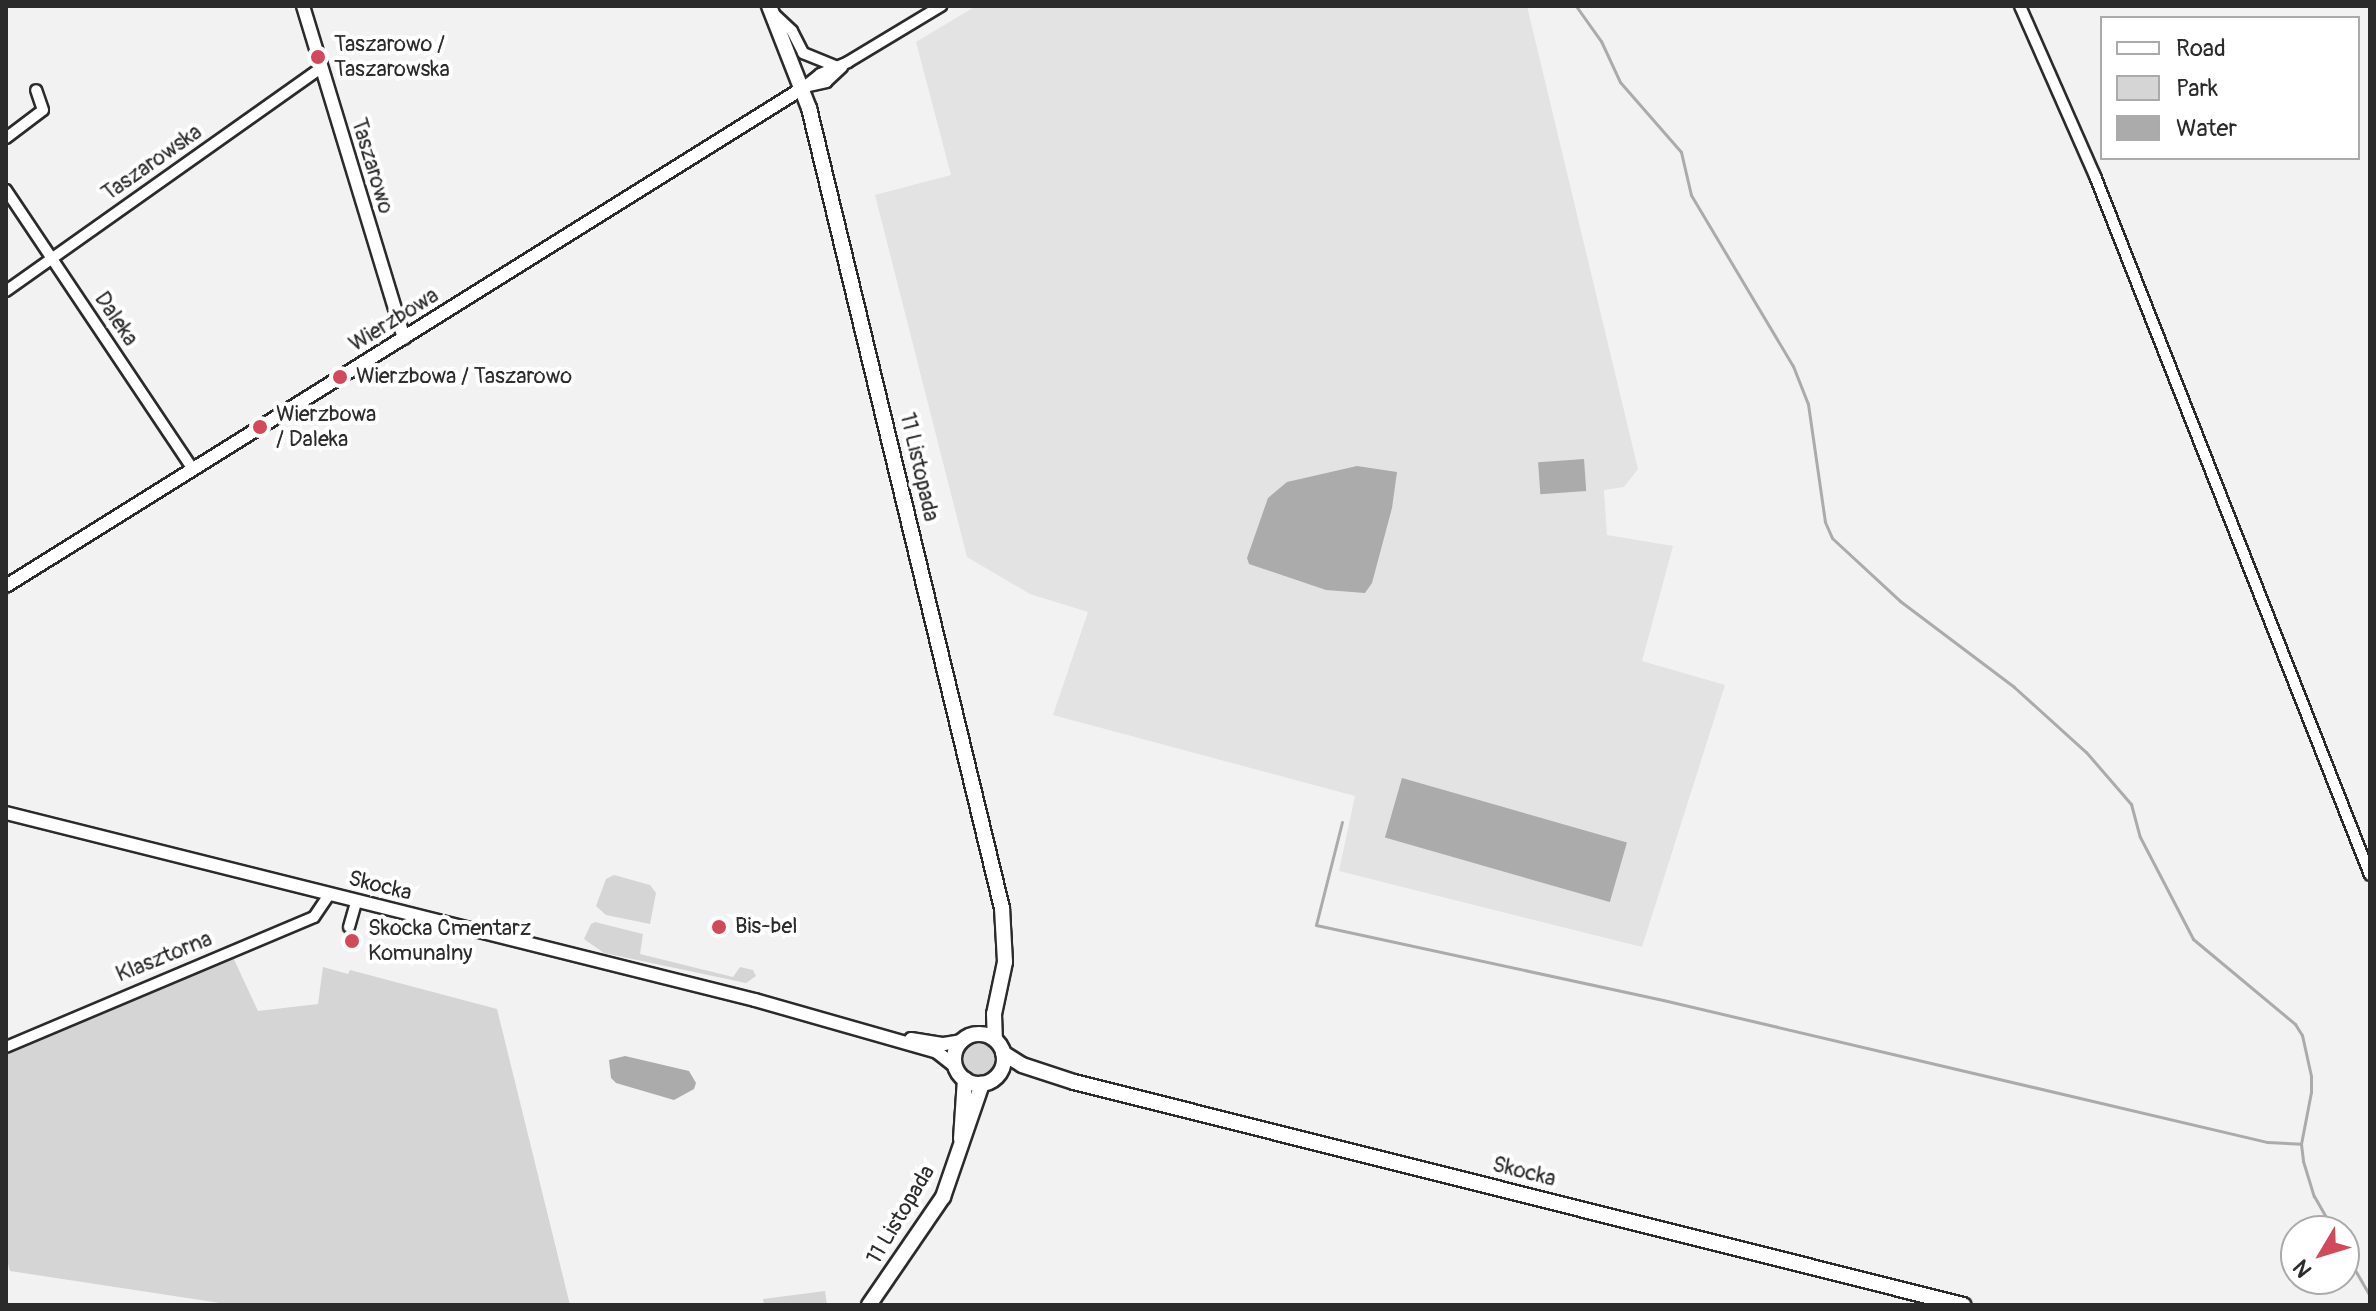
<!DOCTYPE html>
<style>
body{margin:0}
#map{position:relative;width:2376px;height:1311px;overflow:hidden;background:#f2f2f2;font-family:Pangolin,sans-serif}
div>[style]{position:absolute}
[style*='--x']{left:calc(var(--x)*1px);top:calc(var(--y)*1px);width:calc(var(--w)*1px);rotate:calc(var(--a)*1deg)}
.built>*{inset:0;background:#e3e3e3}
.green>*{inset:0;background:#d5d5d5}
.round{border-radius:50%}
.water>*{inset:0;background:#ababab;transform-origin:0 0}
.stream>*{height:3px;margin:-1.5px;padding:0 1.5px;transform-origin:1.5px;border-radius:1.5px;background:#ababab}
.roads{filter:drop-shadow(2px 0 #2b2b2b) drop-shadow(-2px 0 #2b2b2b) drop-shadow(0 2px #2b2b2b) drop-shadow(0 -2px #2b2b2b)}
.minor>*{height:10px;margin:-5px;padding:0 5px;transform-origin:5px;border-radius:5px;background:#fff}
.tertiary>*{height:12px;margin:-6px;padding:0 6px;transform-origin:6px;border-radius:6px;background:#fff}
.secondary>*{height:14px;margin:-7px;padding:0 7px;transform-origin:7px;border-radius:7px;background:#fff}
.secondary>.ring{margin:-7px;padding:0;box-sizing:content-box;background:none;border:14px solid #fff;border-radius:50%}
.dots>*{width:22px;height:22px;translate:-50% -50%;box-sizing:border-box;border:4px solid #fff;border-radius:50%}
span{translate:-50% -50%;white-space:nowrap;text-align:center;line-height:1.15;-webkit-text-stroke:8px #fff;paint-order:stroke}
.poi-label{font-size:22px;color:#2b2b2b}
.left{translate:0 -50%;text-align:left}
.street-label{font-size:22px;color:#2b2b2b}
.frame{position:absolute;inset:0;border:8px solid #2b2b2b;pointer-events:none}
.legend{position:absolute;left:2100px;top:16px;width:260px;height:144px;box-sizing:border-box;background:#fff;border:2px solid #aaa;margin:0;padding:10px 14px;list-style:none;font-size:24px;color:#2b2b2b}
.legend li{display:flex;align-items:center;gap:16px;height:40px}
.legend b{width:40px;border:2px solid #aaa}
.north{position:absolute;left:2280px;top:1215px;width:80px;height:80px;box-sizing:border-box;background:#fff;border:2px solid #aaa;border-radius:50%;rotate:232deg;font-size:22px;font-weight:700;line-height:32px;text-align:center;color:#2b2b2b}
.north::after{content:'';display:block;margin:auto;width:28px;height:36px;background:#d1495b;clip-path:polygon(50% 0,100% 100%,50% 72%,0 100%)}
</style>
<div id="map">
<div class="built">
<div style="clip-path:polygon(976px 6px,1527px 6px,1638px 469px,1624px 487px,1604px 490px,1607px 535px,1673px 546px,1642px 661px,1725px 685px,1642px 947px,1339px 871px,1355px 796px,1053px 715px,1088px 612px,1030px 594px,967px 557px,875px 195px,951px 175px,916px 42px)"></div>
</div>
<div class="green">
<div style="clip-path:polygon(614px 875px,650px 885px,656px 893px,650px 924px,606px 915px,596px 906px,606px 879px)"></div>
<div style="clip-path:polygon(595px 922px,643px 934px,640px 954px,733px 977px,740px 967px,753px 970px,756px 976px,746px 983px,604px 953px,584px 939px,591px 924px)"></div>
<div style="clip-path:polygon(232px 955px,258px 1011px,318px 1004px,323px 967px,348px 974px,350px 970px,497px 1009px,570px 1305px,233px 1305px,10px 1271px,6px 1256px,6px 1053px)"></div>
<div class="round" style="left:961px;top:1041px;width:36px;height:36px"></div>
<div style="clip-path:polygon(825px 1291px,827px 1305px,764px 1305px,763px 1299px)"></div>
</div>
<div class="water">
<div style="left:1584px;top:459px;width:32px;height:46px;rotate:86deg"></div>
<div style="clip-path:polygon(1357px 466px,1397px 472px,1392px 508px,1372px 583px,1365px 593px,1326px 590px,1249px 564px,1247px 558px,1268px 498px,1287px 482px)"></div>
<div style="left:1402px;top:778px;width:234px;height:62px;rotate:16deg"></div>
<div style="clip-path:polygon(625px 1056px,689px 1071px,696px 1083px,694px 1089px,674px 1100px,616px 1083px,611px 1078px,609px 1060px)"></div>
</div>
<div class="stream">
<div style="--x:1576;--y:6;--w:43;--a:54.5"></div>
<div style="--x:1601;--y:41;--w:45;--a:65.1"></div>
<div style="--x:1620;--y:82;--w:93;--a:48.9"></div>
<div style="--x:1681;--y:152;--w:44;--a:76.9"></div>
<div style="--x:1691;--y:195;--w:199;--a:59.2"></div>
<div style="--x:1793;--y:366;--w:41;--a:68.5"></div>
<div style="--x:1808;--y:404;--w:119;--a:81.8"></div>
<div style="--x:1825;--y:522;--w:17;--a:66"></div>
<div style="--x:1832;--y:538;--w:93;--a:42.8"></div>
<div style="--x:1900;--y:601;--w:143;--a:37"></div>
<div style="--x:2014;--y:687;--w:97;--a:42.1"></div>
<div style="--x:2086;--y:752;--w:69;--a:49.1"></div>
<div style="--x:2131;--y:804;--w:34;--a:75"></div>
<div style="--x:2140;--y:837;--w:115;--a:62.5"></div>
<div style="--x:2193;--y:939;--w:133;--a:39.8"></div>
<div style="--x:2295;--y:1024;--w:13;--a:58"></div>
<div style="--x:2302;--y:1035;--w:42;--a:77.6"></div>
<div style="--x:2311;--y:1076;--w:16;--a:90"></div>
<div style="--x:2311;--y:1092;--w:53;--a:100.9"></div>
<div style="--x:2301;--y:1144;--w:17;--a:83"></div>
<div style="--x:2303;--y:1161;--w:37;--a:73"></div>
<div style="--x:2314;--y:1196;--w:40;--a:60.3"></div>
<div style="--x:1342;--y:822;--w:106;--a:104.2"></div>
<div style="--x:1316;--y:925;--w:355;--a:12.2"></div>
<div style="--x:1663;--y:1000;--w:620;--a:13.23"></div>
<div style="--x:2267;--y:1142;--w:34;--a:3"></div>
<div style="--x:2344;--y:1251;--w:52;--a:60"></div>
</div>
<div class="roads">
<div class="minor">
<div style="--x:2020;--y:6;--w:186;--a:66.2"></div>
<div style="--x:2095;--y:176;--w:751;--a:68.52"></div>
<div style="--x:775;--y:15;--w:23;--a:43"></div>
<div style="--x:792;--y:31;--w:25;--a:63"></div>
<div style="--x:803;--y:53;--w:35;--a:22"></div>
<div style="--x:805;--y:87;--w:22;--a:-13"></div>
<div style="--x:826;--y:82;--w:22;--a:-43"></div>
<div style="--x:803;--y:88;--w:22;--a:-39"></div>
<div style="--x:820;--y:74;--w:30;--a:-23"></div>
<div style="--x:848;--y:62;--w:109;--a:-31.1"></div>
<div style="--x:6;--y:138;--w:46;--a:-37.1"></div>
<div style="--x:43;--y:110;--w:21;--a:-109"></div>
<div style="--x:6;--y:190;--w:336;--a:56.2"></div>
<div style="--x:6;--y:291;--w:386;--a:-35.3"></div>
<div style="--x:349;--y:927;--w:26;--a:-74"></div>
<div style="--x:6;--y:1047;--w:334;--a:-22.9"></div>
<div style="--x:314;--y:917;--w:27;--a:-56"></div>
</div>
<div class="tertiary">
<div style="--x:303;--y:6;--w:347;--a:73.1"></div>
<div style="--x:6;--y:586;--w:940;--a:-32"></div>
<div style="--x:6;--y:813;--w:772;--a:14.02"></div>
<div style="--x:755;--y:1000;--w:189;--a:15.9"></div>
<div style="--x:937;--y:1052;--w:23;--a:38"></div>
<div style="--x:911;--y:1039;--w:33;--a:9"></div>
<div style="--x:944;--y:1044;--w:17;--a:-10"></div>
</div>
<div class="secondary">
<div style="--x:769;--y:6;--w:110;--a:68.6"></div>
<div style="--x:809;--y:108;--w:823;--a:76.44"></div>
<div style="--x:1002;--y:908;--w:54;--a:86.8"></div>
<div style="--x:1005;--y:962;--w:53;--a:101.9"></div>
<div style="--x:994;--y:1014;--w:25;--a:88"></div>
<div class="ring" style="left:954px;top:1034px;width:36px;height:36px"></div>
<div style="--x:1003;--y:1053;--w:22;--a:32"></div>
<div style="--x:1022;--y:1065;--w:55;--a:18.1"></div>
<div style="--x:1074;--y:1082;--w:917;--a:14.08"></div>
<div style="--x:961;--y:1139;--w:60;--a:-86.2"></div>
<div style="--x:869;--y:1305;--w:131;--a:-55.6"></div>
<div style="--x:943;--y:1197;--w:120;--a:-71"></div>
</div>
</div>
<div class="dots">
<div style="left:318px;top:57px;background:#d1495b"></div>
<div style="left:340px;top:377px;background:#d1495b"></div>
<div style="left:260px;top:427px;background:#d1495b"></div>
<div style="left:719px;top:927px;background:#d1495b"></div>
<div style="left:352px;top:941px;background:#d1495b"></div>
</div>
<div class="poi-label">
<span class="left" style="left:334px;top:57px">Taszarowo /<br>Taszarowska</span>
<span class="left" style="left:356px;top:377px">Wierzbowa / Taszarowo</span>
<span class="left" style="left:276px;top:427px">Wierzbowa<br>/ Daleka</span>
<span class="left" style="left:735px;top:927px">Bis-bel</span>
<span class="left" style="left:368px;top:941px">Skocka Cmentarz<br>Komunalny</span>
</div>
<div class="street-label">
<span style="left:152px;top:163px;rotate:-35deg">Taszarowska</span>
<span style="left:372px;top:166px;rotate:73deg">Taszarowo</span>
<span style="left:116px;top:319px;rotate:56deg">Daleka</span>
<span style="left:394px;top:320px;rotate:-32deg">Wierzbowa</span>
<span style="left:919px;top:467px;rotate:77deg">11 Listopada</span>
<span style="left:380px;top:886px;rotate:14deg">Skocka</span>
<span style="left:164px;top:957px;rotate:-22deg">Klasztorna</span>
<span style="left:1524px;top:1172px;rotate:14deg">Skocka</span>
<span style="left:901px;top:1215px;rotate:-59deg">11 Listopada</span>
</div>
<div class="frame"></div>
<ul class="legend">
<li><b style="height:10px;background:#fff"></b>Road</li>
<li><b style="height:22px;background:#d5d5d5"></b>Park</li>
<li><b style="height:22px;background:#ababab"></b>Water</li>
</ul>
<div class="north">N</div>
</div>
